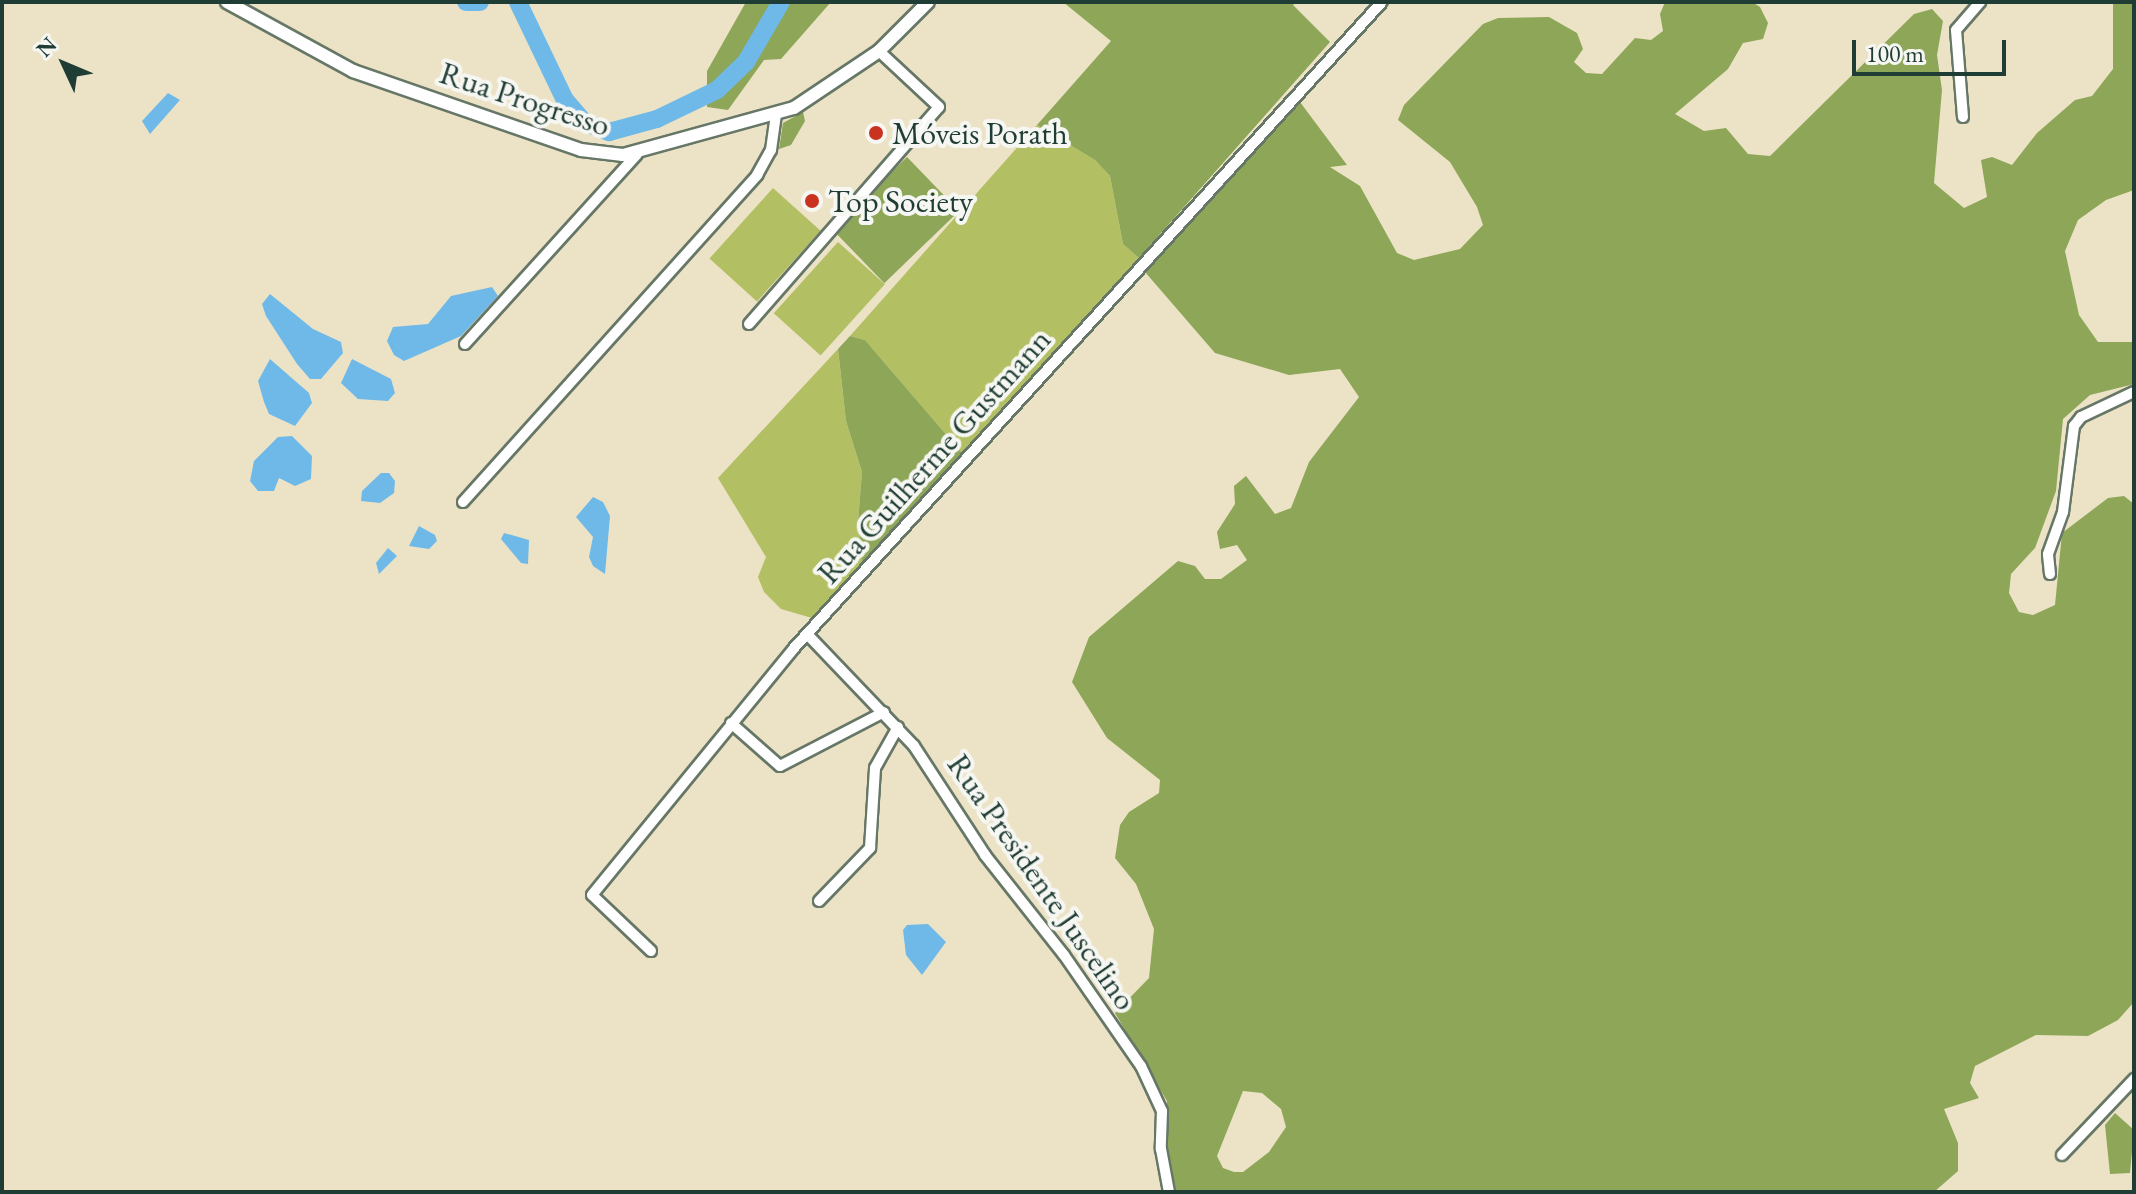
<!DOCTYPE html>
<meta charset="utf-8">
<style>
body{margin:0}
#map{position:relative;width:2136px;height:1194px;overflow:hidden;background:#ece3c6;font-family:"EB Garamond",serif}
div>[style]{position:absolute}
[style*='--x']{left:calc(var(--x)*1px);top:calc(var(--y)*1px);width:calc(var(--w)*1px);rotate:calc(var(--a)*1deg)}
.green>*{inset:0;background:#b2bf62;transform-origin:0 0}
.forest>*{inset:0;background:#8da658;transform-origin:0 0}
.water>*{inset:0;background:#6fb9e8}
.river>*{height:18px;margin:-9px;padding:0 9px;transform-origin:9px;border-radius:9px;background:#6fb9e8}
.roads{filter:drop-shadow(2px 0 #677767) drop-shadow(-2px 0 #677767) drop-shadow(0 2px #677767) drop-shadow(0 -2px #677767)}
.minor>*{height:10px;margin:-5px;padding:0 5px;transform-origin:5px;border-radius:5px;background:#fff}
.tertiary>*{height:12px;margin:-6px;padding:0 6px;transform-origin:6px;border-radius:6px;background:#fff}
.dots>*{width:22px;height:22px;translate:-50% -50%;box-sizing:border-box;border:4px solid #f6f6f2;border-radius:50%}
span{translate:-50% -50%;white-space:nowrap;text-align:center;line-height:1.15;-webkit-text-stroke:8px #f6f6f2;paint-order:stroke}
.street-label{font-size:32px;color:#1f3d34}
.poi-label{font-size:32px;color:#1f3d34}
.left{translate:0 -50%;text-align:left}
.frame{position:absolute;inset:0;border:4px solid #1f3d34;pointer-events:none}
.north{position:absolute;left:24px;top:24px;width:80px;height:80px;-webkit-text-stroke:6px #f6f6f2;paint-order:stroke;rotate:314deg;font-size:22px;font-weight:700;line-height:32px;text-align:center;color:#1f3d34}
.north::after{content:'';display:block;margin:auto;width:28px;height:36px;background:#1f3d34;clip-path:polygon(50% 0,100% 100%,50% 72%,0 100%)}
.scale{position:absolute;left:1852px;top:40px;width:154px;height:36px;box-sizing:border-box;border:4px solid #1f3d34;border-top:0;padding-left:10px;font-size:24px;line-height:28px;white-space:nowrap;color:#1f3d34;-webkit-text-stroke:6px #f6f6f2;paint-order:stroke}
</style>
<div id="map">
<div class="green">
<div style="clip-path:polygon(1037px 125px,1095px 160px,1110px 176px,1123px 244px,1139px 258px,962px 453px,865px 340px,850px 336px)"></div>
<div style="left:773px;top:188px;width:64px;height:95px;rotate:42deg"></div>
<div style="left:838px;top:242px;width:63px;height:96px;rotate:42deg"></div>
<div style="clip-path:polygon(838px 349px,846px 421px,862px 472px,858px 522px,862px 564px,812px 618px,781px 609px,764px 592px,758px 577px,766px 557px,718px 478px)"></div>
</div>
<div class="forest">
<div style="clip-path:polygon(746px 2px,831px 2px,781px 59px,764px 60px,728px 110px,707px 107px,707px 71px)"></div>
<div style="clip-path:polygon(1063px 2px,1296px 2px,1293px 5px,1330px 42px,1139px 258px,1123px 244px,1110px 176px,1095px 160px,1037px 125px,1111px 41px)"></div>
<div style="clip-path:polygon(evenodd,1665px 2px,1752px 2px,1760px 7px,1768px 23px,1763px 39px,1743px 43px,1728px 69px,1675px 114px,1704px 131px,1726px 128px,1748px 154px,1770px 156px,1914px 14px,1932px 9px,1943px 21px,1937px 55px,1942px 90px,1934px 183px,1964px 208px,1987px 197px,1981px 160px,1992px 157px,2012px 165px,2037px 133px,2075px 100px,2092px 96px,2113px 69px,2113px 2px,2134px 2px,2134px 190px,2106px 200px,2078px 220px,2065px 251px,2079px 315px,2098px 342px,2134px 342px,2134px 384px,2090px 395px,2063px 419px,2056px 491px,2035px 548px,2011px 574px,2009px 593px,2019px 612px,2033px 615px,2055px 605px,2062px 533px,2108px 498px,2124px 496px,2134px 504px,2134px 1002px,2118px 1020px,2088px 1036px,2036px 1035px,1975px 1066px,1970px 1083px,1979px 1098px,1944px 1109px,1958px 1143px,1958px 1171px,1934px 1192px,1175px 1192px,1166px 1151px,1167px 1101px,1115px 1013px,1149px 978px,1154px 929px,1136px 884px,1115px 858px,1120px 825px,1129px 812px,1159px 793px,1160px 780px,1107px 738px,1072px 682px,1089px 637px,1178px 561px,1195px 566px,1205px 579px,1221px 579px,1247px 560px,1237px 545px,1220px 549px,1217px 532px,1235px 504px,1234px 486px,1246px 476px,1275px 514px,1291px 508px,1309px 462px,1359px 397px,1340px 369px,1289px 375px,1215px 353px,1145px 272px,1300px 102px,1347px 165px,1330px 167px,1360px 186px,1397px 253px,1414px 260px,1460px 249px,1483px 225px,1477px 207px,1450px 162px,1398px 120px,1404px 105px,1483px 24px,1498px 18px,1549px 17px,1577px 33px,1583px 49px,1574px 62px,1586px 73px,1602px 74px,1635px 38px,1651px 40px,1663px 31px,1660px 14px,1665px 2px,1243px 1091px,1262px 1093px,1281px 1109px,1286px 1127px,1269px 1152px,1243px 1172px,1234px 1172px,1223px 1168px,1217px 1156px,1243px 1091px)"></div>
<div style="clip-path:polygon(803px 112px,805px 121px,791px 145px,779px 149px,783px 123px)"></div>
<div style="left:907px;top:157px;width:75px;height:104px;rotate:46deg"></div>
<div style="clip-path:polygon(850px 336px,865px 340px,962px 453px,862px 564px,858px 522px,862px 472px,846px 421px,838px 349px)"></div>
<div style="clip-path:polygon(2115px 1113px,2134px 1130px,2130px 1173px,2110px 1174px,2105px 1125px)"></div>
</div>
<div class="water">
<div style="clip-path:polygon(168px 93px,180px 100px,150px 134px,142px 121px)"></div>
<div style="clip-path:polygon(492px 287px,498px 296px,461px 336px,404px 361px,394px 355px,387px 341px,393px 327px,428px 324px,451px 296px)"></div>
<div style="clip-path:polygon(270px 294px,313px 329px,341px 342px,343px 353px,321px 379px,310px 379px,297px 364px,266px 316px,262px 304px)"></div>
<div style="clip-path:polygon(270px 359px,309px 393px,312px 403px,295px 426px,269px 414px,264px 402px,258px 381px)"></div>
<div style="clip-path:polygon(352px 359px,391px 379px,395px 393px,388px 401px,358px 399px,341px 383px)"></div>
<div style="clip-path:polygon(292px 436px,312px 456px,311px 479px,295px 486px,279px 478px,274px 491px,258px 491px,250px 481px,254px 461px,278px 437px)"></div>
<div style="clip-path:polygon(381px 473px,389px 473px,395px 481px,394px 493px,380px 503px,361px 501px,362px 491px)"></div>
<div style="clip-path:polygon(593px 497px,603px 502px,610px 516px,605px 574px,593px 566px,589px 557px,593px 537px,576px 517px)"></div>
<div style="clip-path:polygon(419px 526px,435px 535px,437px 541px,429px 549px,409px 546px)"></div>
<div style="clip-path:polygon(504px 533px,529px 540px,528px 564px,521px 563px,501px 539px)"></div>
<div style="clip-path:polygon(388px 548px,397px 556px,379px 574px,376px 563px)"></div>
<div style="clip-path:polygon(928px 924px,946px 942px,922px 975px,906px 955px,903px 930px,907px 925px)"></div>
</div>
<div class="river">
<div style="--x:466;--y:2;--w:14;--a:0"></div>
<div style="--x:518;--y:2;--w:109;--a:64.4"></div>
<div style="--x:565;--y:100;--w:29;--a:49"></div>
<div style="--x:584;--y:122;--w:27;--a:22"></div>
<div style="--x:609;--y:132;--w:50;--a:-15.2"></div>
<div style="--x:657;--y:119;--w:67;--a:-25.8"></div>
<div style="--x:717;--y:90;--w:40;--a:-44"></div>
<div style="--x:746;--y:62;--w:69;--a:-59.7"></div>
</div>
<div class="roads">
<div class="minor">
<div style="--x:1963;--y:117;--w:87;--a:-94.6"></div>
<div style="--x:1956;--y:30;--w:37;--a:-49"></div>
<div style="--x:749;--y:324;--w:288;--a:-48.8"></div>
<div style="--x:939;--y:107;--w:82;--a:-137"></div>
<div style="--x:465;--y:344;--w:256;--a:-47.8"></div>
<div style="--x:463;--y:502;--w:440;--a:-48"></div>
<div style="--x:757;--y:175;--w:29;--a:-61"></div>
<div style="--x:771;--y:150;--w:34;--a:-82"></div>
<div style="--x:2050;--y:574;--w:20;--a:-96"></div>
<div style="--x:2048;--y:554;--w:45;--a:-70.3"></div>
<div style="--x:2063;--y:512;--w:87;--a:-82.7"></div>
<div style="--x:2074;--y:426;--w:11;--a:-52"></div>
<div style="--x:2081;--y:417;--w:59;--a:-25.3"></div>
<div style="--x:807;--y:634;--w:155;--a:46.3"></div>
<div style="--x:914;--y:746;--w:130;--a:56.9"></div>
<div style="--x:985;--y:855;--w:127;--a:51.7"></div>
<div style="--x:1064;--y:955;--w:135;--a:55.3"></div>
<div style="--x:1141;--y:1066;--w:50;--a:65"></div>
<div style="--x:1162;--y:1111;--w:38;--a:92"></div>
<div style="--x:1161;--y:1149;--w:44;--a:79.5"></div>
<div style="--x:731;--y:723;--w:65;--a:41.3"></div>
<div style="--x:780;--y:766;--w:117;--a:-27.4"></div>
<div style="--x:819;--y:901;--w:74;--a:-46.1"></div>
<div style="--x:870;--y:848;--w:80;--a:-86.4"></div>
<div style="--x:875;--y:768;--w:47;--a:-60.7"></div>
<div style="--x:651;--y:951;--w:81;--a:-136.5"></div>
<div style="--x:592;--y:895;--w:320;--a:-50.7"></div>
<div style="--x:795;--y:647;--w:872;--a:-47.7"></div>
<div style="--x:2062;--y:1155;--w:105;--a:-46.5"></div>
</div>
<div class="tertiary">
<div style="--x:227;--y:2;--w:144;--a:28.7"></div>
<div style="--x:353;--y:71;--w:241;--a:19.1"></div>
<div style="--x:581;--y:150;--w:42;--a:6.8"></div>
<div style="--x:623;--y:155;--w:177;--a:-15.4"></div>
<div style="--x:794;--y:108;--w:102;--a:-33.8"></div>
<div style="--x:879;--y:51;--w:69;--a:-45"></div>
</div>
</div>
<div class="dots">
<div style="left:876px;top:133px;background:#c8321e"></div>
<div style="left:812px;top:201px;background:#c8321e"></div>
</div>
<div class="street-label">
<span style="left:525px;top:99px;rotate:18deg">Rua Progresso</span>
<span style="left:934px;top:456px;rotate:-48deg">Rua Guilherme Gustmann</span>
<span style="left:1042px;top:882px;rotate:55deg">Rua Presidente Juscelino</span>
</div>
<div class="poi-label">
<span class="left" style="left:892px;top:133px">Móveis Porath</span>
<span class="left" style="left:828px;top:201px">Top Society</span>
</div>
<div class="frame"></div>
<div class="north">N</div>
<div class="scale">100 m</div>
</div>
